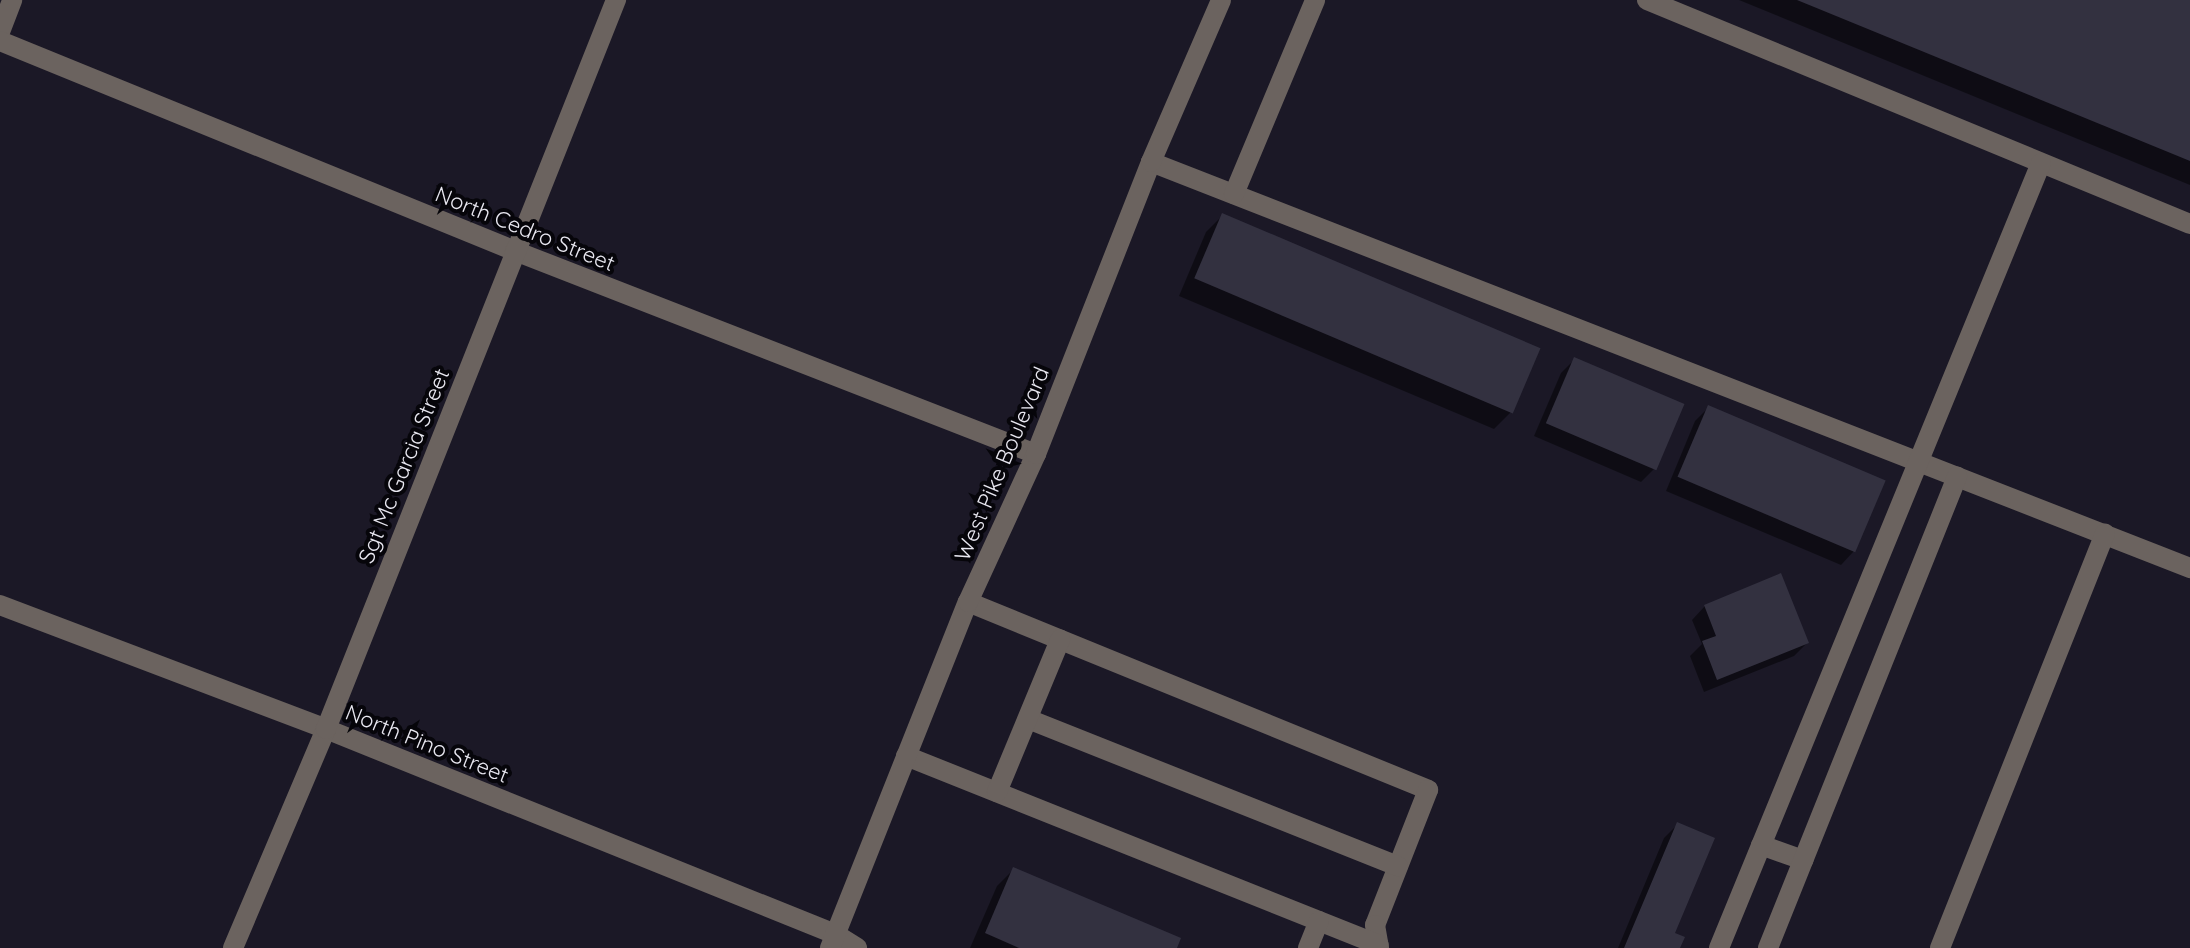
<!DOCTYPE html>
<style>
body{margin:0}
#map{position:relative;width:2190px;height:948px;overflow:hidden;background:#1b1826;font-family:Quicksand,sans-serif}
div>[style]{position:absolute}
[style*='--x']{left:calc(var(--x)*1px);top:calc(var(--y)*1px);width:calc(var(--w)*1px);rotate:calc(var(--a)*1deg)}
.shadow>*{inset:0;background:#0007}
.building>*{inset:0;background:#333140;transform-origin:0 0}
.minor>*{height:20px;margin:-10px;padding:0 10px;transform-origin:10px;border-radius:10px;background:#6b635f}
span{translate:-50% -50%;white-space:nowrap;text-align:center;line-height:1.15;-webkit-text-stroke:8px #06050a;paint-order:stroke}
.street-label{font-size:22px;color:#e9e8f1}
</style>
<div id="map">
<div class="shadow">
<div style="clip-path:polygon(1739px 0,2190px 0,2190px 185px)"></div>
<div style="clip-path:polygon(1223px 215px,1511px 412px,1494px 429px,1179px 296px,1206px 232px)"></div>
<div style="clip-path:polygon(1574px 360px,1655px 468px,1641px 482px,1534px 436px,1561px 373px)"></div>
<div style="clip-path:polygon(1709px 407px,1884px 481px,1854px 551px,1841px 565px,1666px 491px,1695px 421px)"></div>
<div style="clip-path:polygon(1705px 606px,1807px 643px,1794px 656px,1704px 692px,1690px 656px,1702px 644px,1692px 620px)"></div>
<div style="clip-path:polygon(1677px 825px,1672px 934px,1678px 948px,1618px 948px,1664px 838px)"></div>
<div style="clip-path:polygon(1014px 869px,1175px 948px,970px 948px,997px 886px)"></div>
</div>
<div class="building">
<div style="clip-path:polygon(1797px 0,2190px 0,2190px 161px)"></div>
<div style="left:1222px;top:213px;width:346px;height:71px;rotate:23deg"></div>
<div style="left:1574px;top:357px;width:120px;height:72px;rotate:23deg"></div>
<div style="left:1708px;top:405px;width:193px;height:78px;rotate:23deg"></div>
<div style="clip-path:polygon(1781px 573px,1809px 643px,1717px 680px,1702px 641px,1716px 636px,1704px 605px)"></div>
<div style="clip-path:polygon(1677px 822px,1715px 838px,1675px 933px,1685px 937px,1680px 948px,1624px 948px)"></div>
<div style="clip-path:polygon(1013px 867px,1181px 938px,1177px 948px,1019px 948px,985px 933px)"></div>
</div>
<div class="minor">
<div style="--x:1647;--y:0;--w:587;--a:22.42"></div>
<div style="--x:0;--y:32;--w:34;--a:-69"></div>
<div style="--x:0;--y:41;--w:556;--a:22.18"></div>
<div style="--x:515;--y:251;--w:559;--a:21.29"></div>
<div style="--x:1151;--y:162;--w:1116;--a:21.34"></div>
<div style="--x:1234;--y:194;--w:210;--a:-67.3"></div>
<div style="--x:968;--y:602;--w:497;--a:22.2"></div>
<div style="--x:1428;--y:790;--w:145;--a:111.4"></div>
<div style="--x:1375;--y:925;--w:23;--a:80"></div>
<div style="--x:0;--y:605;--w:349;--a:20.8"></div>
<div style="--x:326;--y:729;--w:549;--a:21.94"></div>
<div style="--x:835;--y:934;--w:26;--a:32"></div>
<div style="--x:1028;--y:719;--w:398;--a:21.7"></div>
<div style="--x:906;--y:756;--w:509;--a:21.78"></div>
<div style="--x:997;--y:792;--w:165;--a:-67.5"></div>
<div style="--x:1761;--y:845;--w:45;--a:19.7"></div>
<div style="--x:233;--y:948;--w:238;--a:-67"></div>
<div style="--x:326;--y:729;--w:785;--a:-68.31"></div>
<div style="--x:830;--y:948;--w:373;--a:-68.3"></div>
<div style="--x:968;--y:602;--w:163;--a:-65.3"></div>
<div style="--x:1036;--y:454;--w:314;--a:-68.5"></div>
<div style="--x:1151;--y:162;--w:176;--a:-66.6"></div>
<div style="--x:1308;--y:948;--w:29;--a:-68"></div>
<div style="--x:1719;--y:948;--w:848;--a:-67.7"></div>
<div style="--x:1768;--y:948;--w:508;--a:-68.14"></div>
<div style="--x:1940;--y:948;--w:446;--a:-68.3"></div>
</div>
<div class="street-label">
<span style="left:525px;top:229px;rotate:22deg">North Cedro Street</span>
<span style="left:1002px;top:464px;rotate:-67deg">West Pike Boulevard</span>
<span style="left:404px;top:466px;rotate:-68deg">Sgt Mc Garcia Street</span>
<span style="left:427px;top:744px;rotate:22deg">North Pino Street</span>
</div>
</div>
